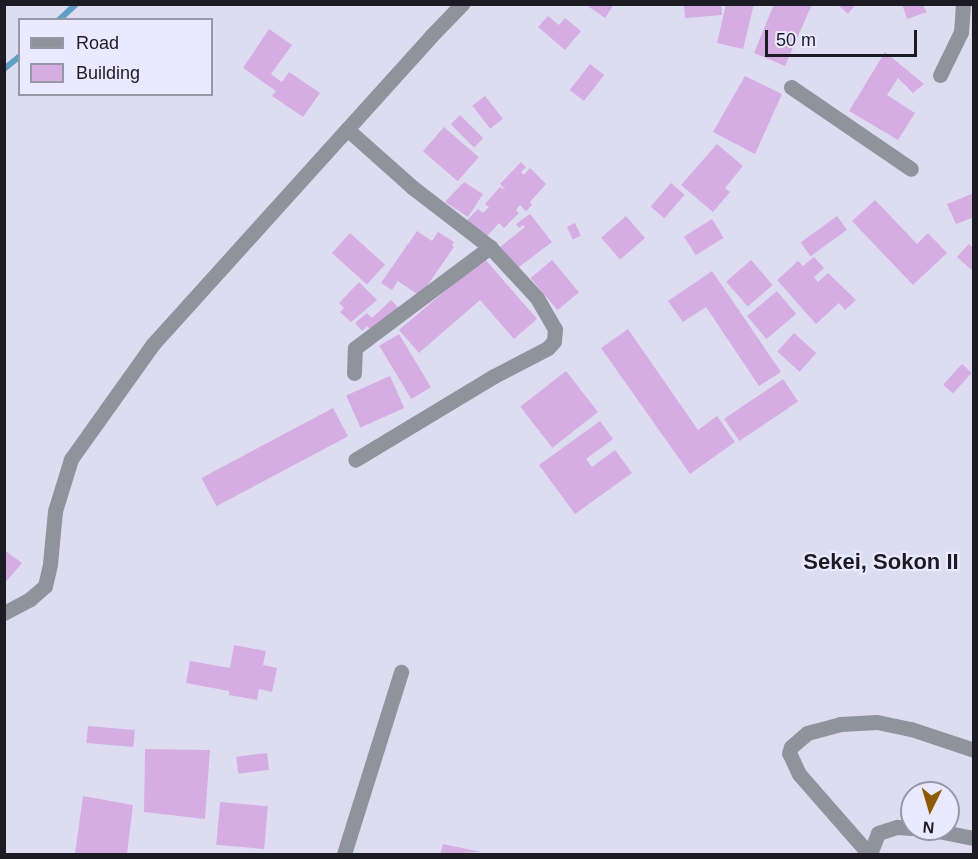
<!DOCTYPE html>
<style>
body{margin:0}
#map{position:relative;width:978px;height:859px;overflow:hidden;background:#dedcf1;font-family:Helvetica,sans-serif}
div>[style]{position:absolute}
[style*='--x']{left:calc(var(--x)*1px);top:calc(var(--y)*1px);width:calc(var(--w)*1px);rotate:calc(var(--a)*1deg)}
.stream>*{height:6px;margin:-3px;padding:0 3px;transform-origin:3px;border-radius:3px;background:#5e9fc3}
.building>*{inset:0;background:#d6ade2;transform-origin:0 0}
.street>*{height:15px;margin:-7.5px;padding:0 7.5px;transform-origin:7.5px;border-radius:7.5px;background:#8f939c}
span{translate:-50% -50%;white-space:nowrap;text-align:center;line-height:1.15;-webkit-text-stroke:4.5px #ebe9ff;paint-order:stroke}
.neighbourhood-label{font-size:22px;color:#1c1b23;font-weight:700}
.frame{position:absolute;inset:0;border:6px solid #1c1b23;pointer-events:none}
.legend{position:absolute;left:18px;top:18px;width:195px;height:78px;box-sizing:border-box;background:#ebe9ff;border:2px solid #9897a7;margin:0;padding:8px 10px;list-style:none;font-size:18px;color:#1c1b23}
.legend li{display:flex;align-items:center;gap:12px;height:30px}
.legend b{width:30px;border:2px solid #9897a7}
.north{position:absolute;left:900px;top:781px;width:60px;height:60px;box-sizing:border-box;background:#ebe9ff;border:2px solid #9897a7;border-radius:50%;rotate:185deg;font-size:16px;font-weight:700;line-height:24px;text-align:center;color:#1c1b23}
.north::after{content:'';display:block;margin:auto;width:21px;height:27px;background:#8b5a03;clip-path:polygon(50% 0,100% 100%,50% 72%,0 100%)}
.scale{position:absolute;left:765px;top:30px;width:152px;height:27px;box-sizing:border-box;border:3px solid #1c1b23;border-top:0;padding-left:8px;font-size:18px;line-height:21px;white-space:nowrap;color:#1c1b23;-webkit-text-stroke:4px #ebe9ff;paint-order:stroke}
</style>
<div id="map">
<div class="stream">
<div style="--x:59;--y:20;--w:23;--a:-43"></div>
<div style="--x:4;--y:69;--w:21;--a:-39"></div>
</div>
<div class="building">
<div style="clip-path:polygon(585px 4px,614px 4px,605px 18px)"></div>
<div style="clip-path:polygon(684px 4px,721px 4px,722px 15px,685px 18px)"></div>
<div style="clip-path:polygon(726px 4px,754px 4px,743px 49px,717px 43px)"></div>
<div style="clip-path:polygon(774px 4px,812px 4px,785px 66px,754px 53px)"></div>
<div style="clip-path:polygon(837px 4px,856px 4px,848px 14px)"></div>
<div style="clip-path:polygon(902px 4px,922px 4px,927px 12px,907px 19px)"></div>
<div style="clip-path:polygon(548px 16px,559px 25px,565px 18px,581px 31px,565px 50px,538px 27px)"></div>
<div style="clip-path:polygon(269px 29px,292px 45px,271px 74px,282px 82px,289px 72px,320px 93px,303px 117px,272px 96px,276px 91px,243px 68px)"></div>
<div style="clip-path:polygon(885px 52px,924px 84px,913px 93px,898px 78px,887px 95px,915px 113px,898px 140px,849px 111px)"></div>
<div style="left:590px;top:64px;width:18px;height:33px;rotate:38deg"></div>
<div style="clip-path:polygon(745px 76px,782px 94px,755px 154px,713px 132px)"></div>
<div style="left:485px;top:96px;width:29px;height:16px;rotate:52deg"></div>
<div style="left:460px;top:115px;width:33px;height:13px;rotate:45deg"></div>
<div style="left:444px;top:127px;width:46px;height:32px;rotate:41deg"></div>
<div style="clip-path:polygon(717px 144px,743px 166px,725px 188px,730px 192px,713px 212px,681px 185px)"></div>
<div style="clip-path:polygon(521px 162px,526px 167px,521px 172px,524px 175px,530px 168px,546px 184px,530px 202px,532px 205px,526px 211px,520px 205px,516px 210px,519px 213px,504px 228px,499px 223px,486px 237px,467px 220px,478px 209px,483px 213px,489px 207px,485px 204px,500px 187px,506px 190px,500px 184px)"></div>
<div style="clip-path:polygon(464px 182px,483px 194px,468px 217px,445px 202px)"></div>
<div style="left:671px;top:183px;width:18px;height:31px;rotate:41deg"></div>
<div style="clip-path:polygon(974px 193px,974px 217px,956px 224px,947px 204px)"></div>
<div style="clip-path:polygon(875px 200px,917px 244px,928px 233px,947px 253px,913px 285px,852px 221px)"></div>
<div style="clip-path:polygon(530px 214px,552px 242px,515px 270px,499px 248px,525px 227px,523px 225px,519px 228px,516px 224px)"></div>
<div style="left:626px;top:216px;width:29px;height:33px;rotate:49deg"></div>
<div style="left:837px;top:216px;width:17px;height:45px;rotate:54deg"></div>
<div style="left:712px;top:219px;width:22px;height:33px;rotate:58deg"></div>
<div style="left:575px;top:223px;width:14px;height:9px;rotate:65deg"></div>
<div style="clip-path:polygon(417px 231px,432px 241px,438px 232px,454px 242px,452px 245px,454px 247px,420px 296px,398px 281px,392px 290px,381px 283px)"></div>
<div style="left:350px;top:233px;width:47px;height:27px;rotate:42deg"></div>
<div style="clip-path:polygon(969px 244px,974px 249px,974px 272px,957px 257px)"></div>
<div style="clip-path:polygon(814px 257px,824px 268px,814px 277px,818px 282px,828px 273px,856px 300px,845px 310px,839px 303px,816px 324px,777px 280px,798px 261px,803px 266px)"></div>
<div style="clip-path:polygon(484px 258px,537px 319px,514px 339px,480px 300px,419px 353px,399px 330px)"></div>
<div style="left:552px;top:260px;width:42px;height:28px;rotate:50deg"></div>
<div style="left:751px;top:260px;width:33px;height:33px;rotate:49deg"></div>
<div style="clip-path:polygon(712px 271px,781px 372px,759px 386px,706px 307px,683px 322px,668px 301px)"></div>
<div style="clip-path:polygon(359px 282px,377px 300px,351px 322px,340px 312px,344px 308px,339px 303px)"></div>
<div style="left:777px;top:291px;width:30px;height:39px;rotate:50deg"></div>
<div style="clip-path:polygon(391px 300px,403px 313px,377px 337px,367px 326px,362px 331px,355px 323px,367px 313px,372px 318px)"></div>
<div style="clip-path:polygon(628px 329px,698px 430px,717px 416px,735px 442px,690px 474px,601px 348px)"></div>
<div style="left:794px;top:333px;width:30px;height:25px;rotate:42deg"></div>
<div style="left:399px;top:334px;width:62px;height:23px;rotate:59deg"></div>
<div style="left:962px;top:364px;width:13px;height:28px;rotate:42deg"></div>
<div style="left:566px;top:371px;width:52px;height:58px;rotate:52deg"></div>
<div style="left:390px;top:376px;width:35px;height:48px;rotate:66deg"></div>
<div style="left:783px;top:379px;width:27px;height:71px;rotate:56deg"></div>
<div style="left:333px;top:408px;width:32px;height:149px;rotate:62deg"></div>
<div style="clip-path:polygon(600px 421px,613px 439px,586px 459px,592px 467px,615px 450px,632px 473px,575px 514px,539px 465px)"></div>
<div style="clip-path:polygon(4px 550px,22px 563px,4px 584px)"></div>
<div style="clip-path:polygon(234px 645px,266px 651px,263px 665px,277px 668px,272px 692px,259px 689px,257px 700px,229px 695px,229px 691px,186px 683px,190px 661px,230px 668px)"></div>
<div style="left:88px;top:726px;width:47px;height:17px;rotate:5deg"></div>
<div style="clip-path:polygon(145px 749px,210px 750px,205px 819px,144px 812px)"></div>
<div style="left:267px;top:753px;width:17px;height:31px;rotate:83deg"></div>
<div style="clip-path:polygon(83px 796px,133px 805px,127px 854px,75px 854px)"></div>
<div style="left:220px;top:802px;width:48px;height:43px;rotate:5deg"></div>
<div style="clip-path:polygon(443px 844px,481px 852px,440px 854px)"></div>
</div>
<div class="street">
<div style="--x:940;--y:75;--w:48;--a:-64"></div>
<div style="--x:961;--y:32;--w:28;--a:-86"></div>
<div style="--x:791;--y:87;--w:145;--a:34.3"></div>
<div style="--x:347;--y:129;--w:87;--a:41.7"></div>
<div style="--x:412;--y:187;--w:98;--a:37.6"></div>
<div style="--x:490;--y:247;--w:69;--a:47.3"></div>
<div style="--x:537;--y:298;--w:36;--a:60"></div>
<div style="--x:555;--y:329;--w:12;--a:95"></div>
<div style="--x:554;--y:341;--w:9;--a:131"></div>
<div style="--x:548;--y:348;--w:61;--a:152.6"></div>
<div style="--x:494;--y:376;--w:162;--a:148.9"></div>
<div style="--x:354;--y:373;--w:25;--a:-88"></div>
<div style="--x:355;--y:348;--w:169;--a:-36.8"></div>
<div style="--x:4;--y:613;--w:30;--a:-28"></div>
<div style="--x:30;--y:599;--w:20;--a:-41"></div>
<div style="--x:45;--y:586;--w:23;--a:-77"></div>
<div style="--x:50;--y:564;--w:53;--a:-84.6"></div>
<div style="--x:55;--y:511;--w:54;--a:-72.9"></div>
<div style="--x:71;--y:459;--w:141;--a:-54.5"></div>
<div style="--x:153;--y:344;--w:415;--a:-47.9"></div>
<div style="--x:431;--y:36;--w:45;--a:-45.9"></div>
<div style="--x:928;--y:829;--w:47;--a:11.1"></div>
<div style="--x:344;--y:854;--w:191;--a:-72.6"></div>
<div style="--x:869;--y:854;--w:106;--a:-131.2"></div>
<div style="--x:799;--y:774;--w:23;--a:-115"></div>
<div style="--x:789;--y:753;--w:6;--a:-72"></div>
<div style="--x:791;--y:747;--w:21;--a:-41"></div>
<div style="--x:807;--y:733;--w:34;--a:-15"></div>
<div style="--x:840;--y:724;--w:37;--a:-3"></div>
<div style="--x:877;--y:722;--w:35;--a:12"></div>
<div style="--x:911;--y:729;--w:66;--a:18.4"></div>
<div style="--x:870;--y:854;--w:22;--a:-69"></div>
<div style="--x:878;--y:833;--w:20;--a:-18"></div>
<div style="--x:897;--y:827;--w:15;--a:4"></div>
</div>
<div class="neighbourhood-label">
<span style="left:881px;top:562px">Sekei, Sokon II</span>
</div>
<div class="frame"></div>
<ul class="legend">
<li><b style="height:8px;background:#8f939c"></b>Road</li>
<li><b style="height:16px;background:#d6ade2"></b>Building</li>
</ul>
<div class="north">N</div>
<div class="scale">50 m</div>
</div>
